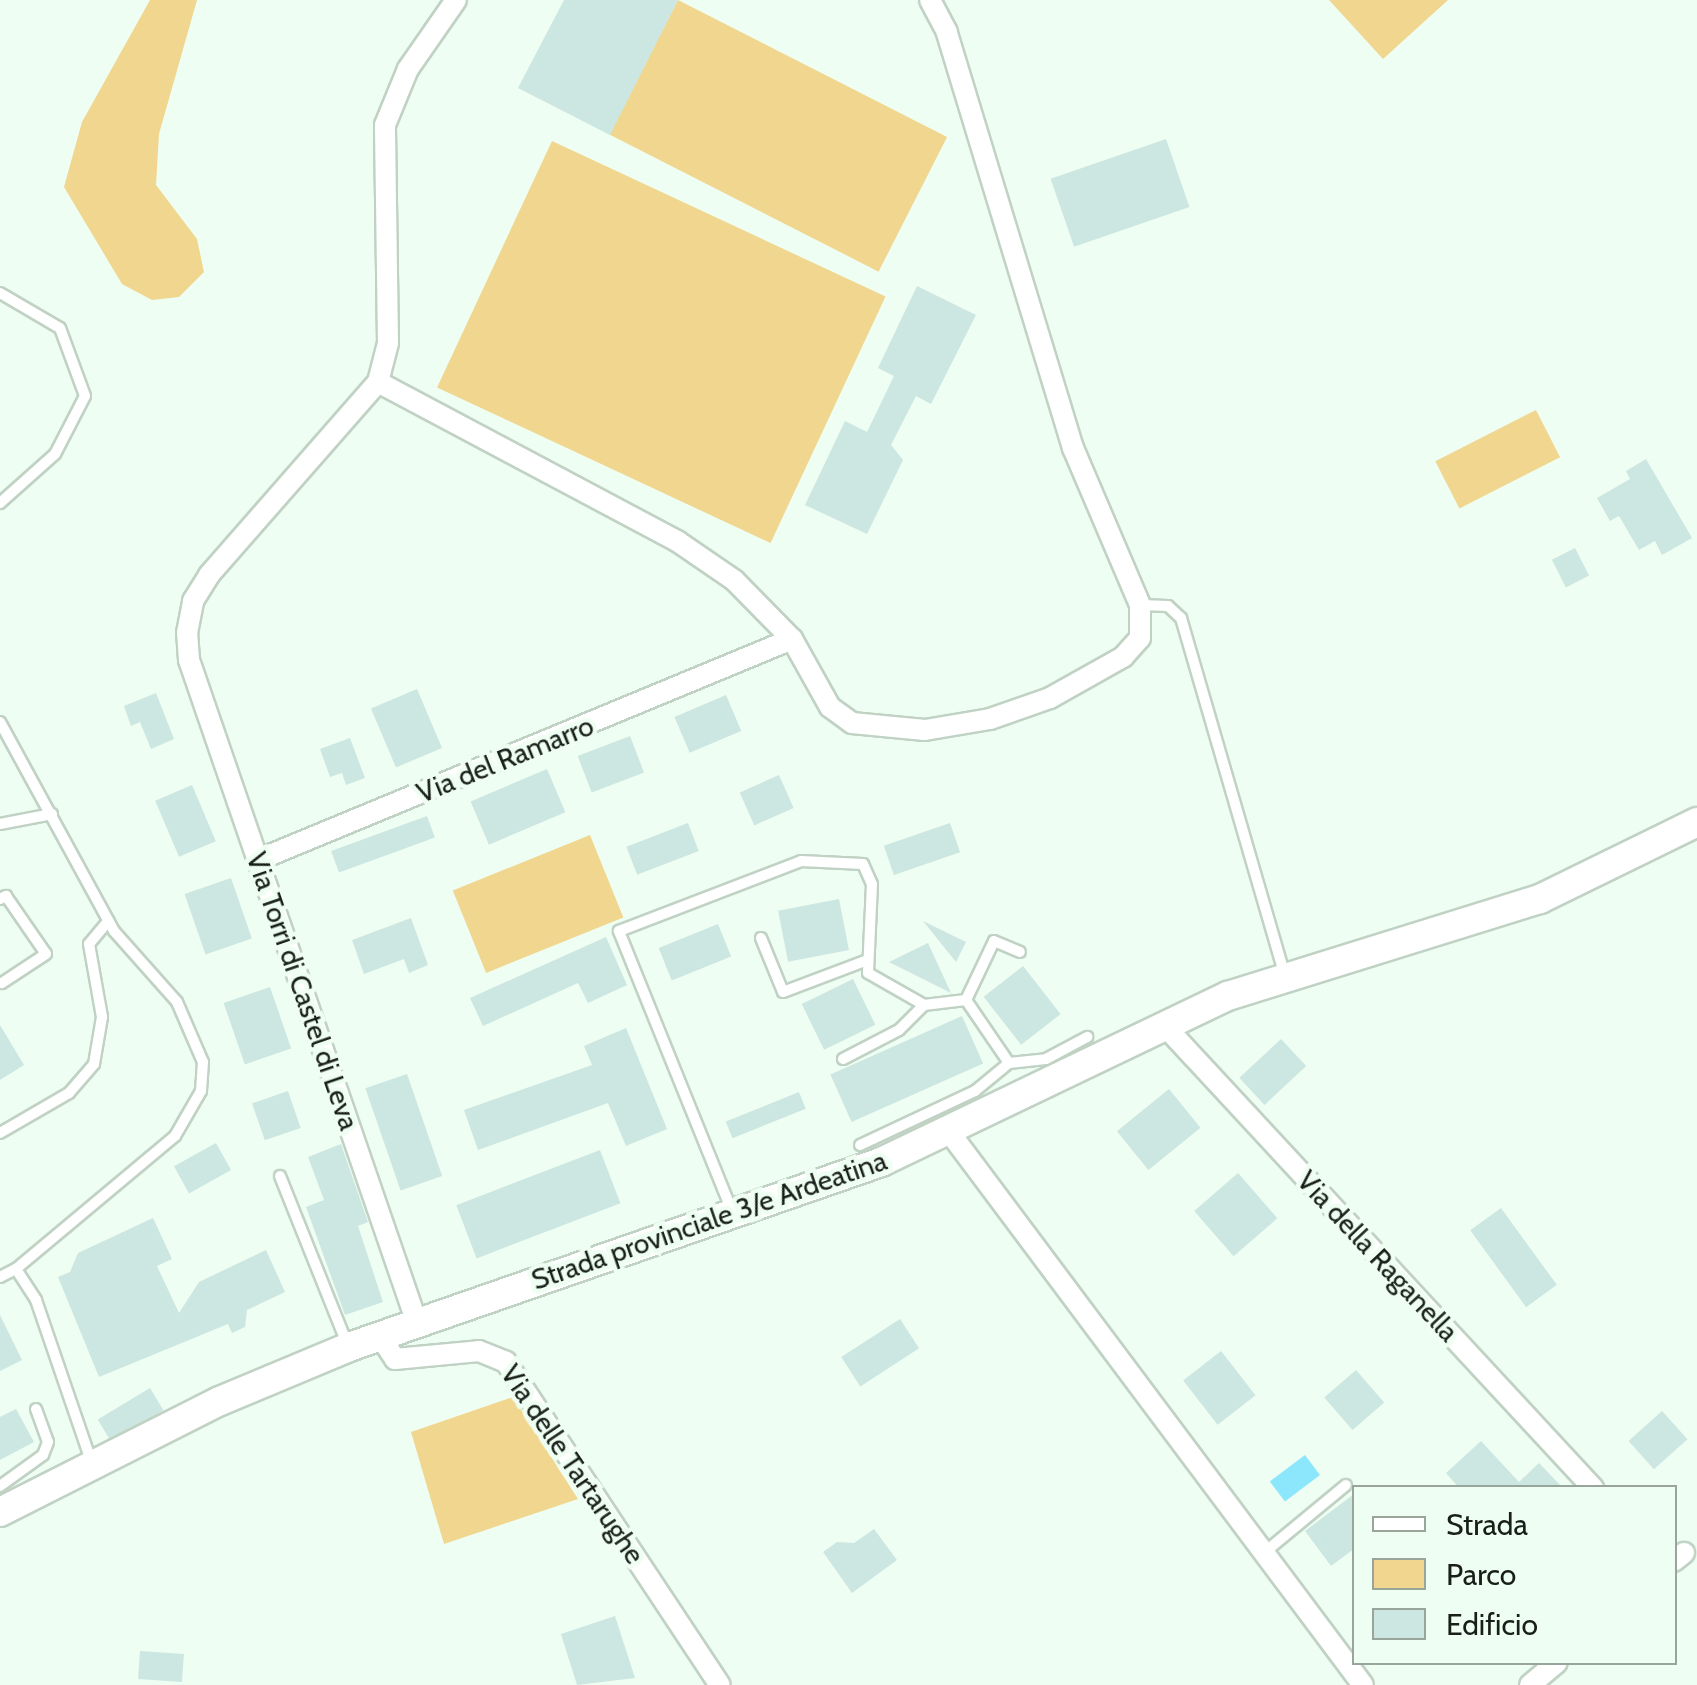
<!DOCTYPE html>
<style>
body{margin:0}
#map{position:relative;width:1697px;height:1685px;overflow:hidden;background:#effef2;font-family:Cabin,sans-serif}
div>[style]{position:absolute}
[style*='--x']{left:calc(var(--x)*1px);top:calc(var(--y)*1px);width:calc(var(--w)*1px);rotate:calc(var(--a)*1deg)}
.green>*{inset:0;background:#f0d68f;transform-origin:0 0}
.water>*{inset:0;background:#8ce7fd;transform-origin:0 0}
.building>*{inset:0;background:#cce6e1;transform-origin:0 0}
.roads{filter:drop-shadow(2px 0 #c0d2c4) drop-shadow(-2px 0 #c0d2c4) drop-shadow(0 2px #c0d2c4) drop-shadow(0 -2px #c0d2c4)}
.service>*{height:10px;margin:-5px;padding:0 5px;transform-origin:5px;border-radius:5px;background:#fff}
.minor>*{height:20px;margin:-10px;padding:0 10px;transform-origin:10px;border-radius:10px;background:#fff}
.secondary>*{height:28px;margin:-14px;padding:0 14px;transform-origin:14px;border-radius:14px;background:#fff}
span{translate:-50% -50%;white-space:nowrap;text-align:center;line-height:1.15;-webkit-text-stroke:9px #effef2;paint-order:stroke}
.street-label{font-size:28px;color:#181e19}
.legend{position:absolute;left:1352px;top:1485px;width:325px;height:180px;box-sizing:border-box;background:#effef2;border:2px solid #99a49b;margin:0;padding:12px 18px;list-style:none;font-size:30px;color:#181e19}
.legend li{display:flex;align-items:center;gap:20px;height:50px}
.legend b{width:50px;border:2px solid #99a49b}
</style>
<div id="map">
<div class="green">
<div style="clip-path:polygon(150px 0,197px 0,159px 134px,156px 185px,197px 239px,204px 272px,179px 297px,152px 300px,122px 284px,64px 187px,82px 122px)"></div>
<div style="left:678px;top:0;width:302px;height:151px;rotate:27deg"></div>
<div style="clip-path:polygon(1329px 0,1448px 0,1383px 59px)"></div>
<div style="left:552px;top:141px;width:368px;height:272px;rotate:25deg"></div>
<div style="left:1536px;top:410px;width:53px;height:113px;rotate:63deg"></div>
<div style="left:590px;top:835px;width:89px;height:148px;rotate:68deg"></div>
<div style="clip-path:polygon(513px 1397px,578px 1499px,444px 1544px,411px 1432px)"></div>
</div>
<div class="water">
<div style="left:1305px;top:1455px;width:25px;height:44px;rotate:53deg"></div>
</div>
<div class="building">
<div style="clip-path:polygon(564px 0,678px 0,610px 135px,518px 88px)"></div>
<div style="left:1166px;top:139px;width:72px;height:122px;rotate:71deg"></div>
<div style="clip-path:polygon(917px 286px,976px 315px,931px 404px,916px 396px,891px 445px,903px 460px,867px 534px,805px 505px,845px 421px,867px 432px,894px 376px,878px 368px)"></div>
<div style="clip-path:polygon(1646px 459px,1692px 538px,1662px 555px,1655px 541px,1639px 550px,1619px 516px,1610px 521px,1597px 498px,1630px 479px,1626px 471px)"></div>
<div style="left:1575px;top:548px;width:31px;height:26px;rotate:63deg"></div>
<div style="left:417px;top:689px;width:64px;height:50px;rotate:67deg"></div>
<div style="clip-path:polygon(156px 693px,174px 739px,151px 749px,140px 722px,131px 726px,124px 706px)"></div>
<div style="left:726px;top:695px;width:39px;height:56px;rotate:67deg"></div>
<div style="left:630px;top:736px;width:39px;height:56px;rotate:69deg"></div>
<div style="clip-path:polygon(350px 738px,365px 778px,346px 785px,342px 773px,330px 777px,320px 749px)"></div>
<div style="left:547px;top:769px;width:47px;height:83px;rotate:67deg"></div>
<div style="left:779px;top:775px;width:36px;height:43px;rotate:66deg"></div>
<div style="left:192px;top:785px;width:61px;height:40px;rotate:67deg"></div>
<div style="left:427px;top:816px;width:23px;height:102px;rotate:70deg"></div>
<div style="left:688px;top:823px;width:30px;height:66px;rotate:69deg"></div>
<div style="left:950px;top:823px;width:31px;height:70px;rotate:71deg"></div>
<div style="left:231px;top:878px;width:64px;height:49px;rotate:71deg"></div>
<div style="left:839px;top:899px;width:52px;height:62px;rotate:79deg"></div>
<div style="clip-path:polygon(411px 918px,428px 965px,409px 973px,404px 959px,364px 974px,352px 940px)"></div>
<div style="clip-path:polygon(923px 921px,966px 942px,956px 962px)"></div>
<div style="left:718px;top:924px;width:35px;height:64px;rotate:68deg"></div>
<div style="clip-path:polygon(606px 937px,627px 985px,588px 1003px,578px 983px,483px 1026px,470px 998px)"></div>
<div style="clip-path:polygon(928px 943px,951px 993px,889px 962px)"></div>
<div style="left:1023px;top:966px;width:61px;height:50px;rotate:52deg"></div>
<div style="left:853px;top:979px;width:51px;height:57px;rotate:64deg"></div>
<div style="left:270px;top:987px;width:65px;height:49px;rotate:71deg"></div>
<div style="left:962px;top:1016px;width:52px;height:144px;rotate:66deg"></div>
<div style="clip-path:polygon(0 1025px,24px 1065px,0 1080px)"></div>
<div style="clip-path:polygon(626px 1028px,667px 1129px,626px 1146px,608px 1103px,478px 1150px,464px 1110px,592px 1065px,584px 1046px)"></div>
<div style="left:1281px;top:1039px;width:37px;height:57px;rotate:47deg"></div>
<div style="left:407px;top:1074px;width:108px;height:44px;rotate:71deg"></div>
<div style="left:1169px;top:1089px;width:50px;height:67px;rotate:51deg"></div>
<div style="left:288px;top:1091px;width:39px;height:38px;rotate:71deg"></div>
<div style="left:799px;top:1092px;width:18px;height:79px;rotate:68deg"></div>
<div style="left:216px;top:1143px;width:31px;height:48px;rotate:61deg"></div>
<div style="clip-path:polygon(341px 1144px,368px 1222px,358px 1226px,383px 1302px,345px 1315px,306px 1207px,324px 1200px,308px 1157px)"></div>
<div style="left:600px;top:1150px;width:57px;height:154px;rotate:69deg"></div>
<div style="left:1238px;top:1173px;width:60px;height:58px;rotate:49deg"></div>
<div style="left:1501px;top:1208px;width:95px;height:38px;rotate:54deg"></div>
<div style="clip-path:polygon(153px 1218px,172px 1259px,157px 1266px,179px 1313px,199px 1282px,266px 1250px,285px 1292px,247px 1310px,245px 1327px,232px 1333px,228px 1324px,99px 1377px,58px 1277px,70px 1272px,78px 1253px)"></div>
<div style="clip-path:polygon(0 1315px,22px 1360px,0 1371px)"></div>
<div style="left:900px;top:1319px;width:35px;height:70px;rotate:57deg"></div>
<div style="left:1221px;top:1351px;width:56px;height:48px;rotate:52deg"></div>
<div style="left:1356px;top:1370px;width:43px;height:42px;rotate:49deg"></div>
<div style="left:150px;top:1388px;width:26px;height:61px;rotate:59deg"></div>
<div style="clip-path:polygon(16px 1409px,34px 1442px,0 1460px,0 1417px)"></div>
<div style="left:1662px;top:1411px;width:38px;height:45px;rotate:48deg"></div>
<div style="clip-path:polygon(1481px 1441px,1519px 1482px,1539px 1463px,1563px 1488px,1459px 1488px,1446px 1473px)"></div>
<div style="clip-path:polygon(1354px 1494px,1354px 1549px,1331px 1566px,1305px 1531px)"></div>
<div style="clip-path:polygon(874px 1529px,897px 1560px,852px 1593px,823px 1552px,837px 1542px,854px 1543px)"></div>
<div style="clip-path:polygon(615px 1616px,635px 1678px,577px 1685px,561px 1634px)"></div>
<div style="left:140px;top:1651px;width:44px;height:28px;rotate:4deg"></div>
</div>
<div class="roads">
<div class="service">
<div style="--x:0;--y:293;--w:69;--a:30.3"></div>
<div style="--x:60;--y:328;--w:72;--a:69.8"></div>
<div style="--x:85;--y:396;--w:65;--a:117.3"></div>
<div style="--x:55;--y:454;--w:74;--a:138.3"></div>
<div style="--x:1140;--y:605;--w:28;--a:2"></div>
<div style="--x:1168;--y:606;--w:18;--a:43"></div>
<div style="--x:1181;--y:618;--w:373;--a:73.8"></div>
<div style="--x:0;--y:722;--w:238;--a:61.4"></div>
<div style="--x:114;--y:931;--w:95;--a:48.4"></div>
<div style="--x:177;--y:1002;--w:65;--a:66.6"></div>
<div style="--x:203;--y:1062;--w:29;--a:94"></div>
<div style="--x:201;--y:1091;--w:52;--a:120"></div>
<div style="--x:175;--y:1136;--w:207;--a:140.1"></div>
<div style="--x:0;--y:824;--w:53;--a:-10.9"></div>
<div style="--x:0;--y:899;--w:7;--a:-27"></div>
<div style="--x:6;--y:896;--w:70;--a:55.4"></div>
<div style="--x:46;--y:954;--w:53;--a:146.6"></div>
<div style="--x:761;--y:938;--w:58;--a:67.8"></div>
<div style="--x:783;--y:992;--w:88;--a:-20.7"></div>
<div style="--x:966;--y:1000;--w:65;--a:-64.6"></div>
<div style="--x:994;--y:941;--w:28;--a:23"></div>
<div style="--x:843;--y:1059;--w:63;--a:-27.4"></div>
<div style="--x:899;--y:1030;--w:35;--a:-45"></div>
<div style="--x:1009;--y:1063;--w:37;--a:-6"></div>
<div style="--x:1046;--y:1059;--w:47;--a:-28.2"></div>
<div style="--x:0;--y:1133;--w:80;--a:-30.1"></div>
<div style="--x:69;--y:1093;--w:38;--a:-49"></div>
<div style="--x:94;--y:1064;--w:48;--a:-80.3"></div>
<div style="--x:102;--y:1017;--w:74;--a:-100.1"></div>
<div style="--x:89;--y:944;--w:30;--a:-50"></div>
<div style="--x:280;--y:1176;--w:183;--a:68.2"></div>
<div style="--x:732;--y:1211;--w:302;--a:-112"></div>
<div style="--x:619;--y:931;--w:195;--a:-21"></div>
<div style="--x:801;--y:861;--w:62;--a:2.8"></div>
<div style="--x:863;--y:864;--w:22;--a:66"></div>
<div style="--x:872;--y:884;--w:89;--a:92.6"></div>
<div style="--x:868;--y:973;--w:64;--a:29.7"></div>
<div style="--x:924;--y:1005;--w:42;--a:-6.8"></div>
<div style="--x:966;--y:1000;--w:76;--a:55.7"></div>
<div style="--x:1009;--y:1063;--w:44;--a:140.5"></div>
<div style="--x:975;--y:1091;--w:127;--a:154.8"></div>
<div style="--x:0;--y:1277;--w:18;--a:-27"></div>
<div style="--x:16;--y:1269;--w:37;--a:57"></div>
<div style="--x:36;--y:1300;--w:173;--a:71.1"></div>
<div style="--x:0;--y:1486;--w:53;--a:-35.8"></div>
<div style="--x:43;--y:1455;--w:14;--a:-69"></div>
<div style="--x:48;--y:1442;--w:35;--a:-110"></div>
<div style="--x:1265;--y:1552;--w:105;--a:-39.6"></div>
</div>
<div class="minor">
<div style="--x:378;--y:382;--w:339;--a:28"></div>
<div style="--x:677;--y:541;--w:69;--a:34.4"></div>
<div style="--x:734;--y:580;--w:83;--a:45.5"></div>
<div style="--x:792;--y:639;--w:78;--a:60.8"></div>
<div style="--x:830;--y:707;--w:27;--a:36"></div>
<div style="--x:852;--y:723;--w:73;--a:5.5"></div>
<div style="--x:925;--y:730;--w:66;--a:-9.6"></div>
<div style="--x:990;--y:719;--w:64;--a:-19.3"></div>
<div style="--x:1050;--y:698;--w:84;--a:-29.3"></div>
<div style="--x:1123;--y:657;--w:25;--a:-48"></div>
<div style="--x:1140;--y:638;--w:33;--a:-90"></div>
<div style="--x:1140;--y:605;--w:171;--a:-113.1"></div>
<div style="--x:1073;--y:448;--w:435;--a:-106.9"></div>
<div style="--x:947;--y:32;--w:36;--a:-118"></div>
<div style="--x:258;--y:860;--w:578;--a:-22.48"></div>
<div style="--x:1163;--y:1024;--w:633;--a:47.18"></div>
<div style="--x:947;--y:1129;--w:694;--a:53.2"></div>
<div style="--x:417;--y:1323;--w:701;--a:-108.98"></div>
<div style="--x:189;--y:660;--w:27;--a:-94"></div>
<div style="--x:187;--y:633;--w:33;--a:-79"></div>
<div style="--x:193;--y:601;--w:31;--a:-58"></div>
<div style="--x:209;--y:575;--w:257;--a:-48.8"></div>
<div style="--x:378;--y:382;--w:40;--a:-75.6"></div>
<div style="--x:388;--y:343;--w:218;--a:-90.8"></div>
<div style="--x:385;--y:125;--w:61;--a:-67.7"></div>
<div style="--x:408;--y:69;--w:84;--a:-55.2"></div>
<div style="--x:379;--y:1335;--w:29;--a:56"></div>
<div style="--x:395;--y:1359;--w:84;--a:-5.4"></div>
<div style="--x:479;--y:1351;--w:29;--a:22"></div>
<div style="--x:506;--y:1362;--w:387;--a:56.5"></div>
<div style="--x:1674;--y:1561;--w:13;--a:-39"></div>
<div style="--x:1530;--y:1685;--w:35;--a:-40"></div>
</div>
<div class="secondary">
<div style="--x:0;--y:1512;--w:246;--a:-26.8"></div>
<div style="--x:220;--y:1401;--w:140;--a:-22.7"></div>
<div style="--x:349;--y:1347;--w:563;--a:-19.17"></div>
<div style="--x:881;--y:1162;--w:385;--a:-25.6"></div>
<div style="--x:1228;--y:996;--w:327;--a:-17.3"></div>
<div style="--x:1540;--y:899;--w:175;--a:-26.1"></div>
</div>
</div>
<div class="street-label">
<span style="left:505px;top:759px;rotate:-22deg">Via del Ramarro</span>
<span style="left:303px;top:991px;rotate:71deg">Via Torri di Castel di Leva</span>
<span style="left:709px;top:1220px;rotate:-19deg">Strada provinciale 3/e Ardeatina</span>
<span style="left:1378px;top:1256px;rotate:47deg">Via della Raganella</span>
<span style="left:573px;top:1464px;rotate:56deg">Via delle Tartarughe</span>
</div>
<ul class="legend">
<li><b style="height:12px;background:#fff"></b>Strada</li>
<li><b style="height:28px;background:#f0d68f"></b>Parco</li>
<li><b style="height:28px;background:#cce6e1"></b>Edificio</li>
</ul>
</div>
